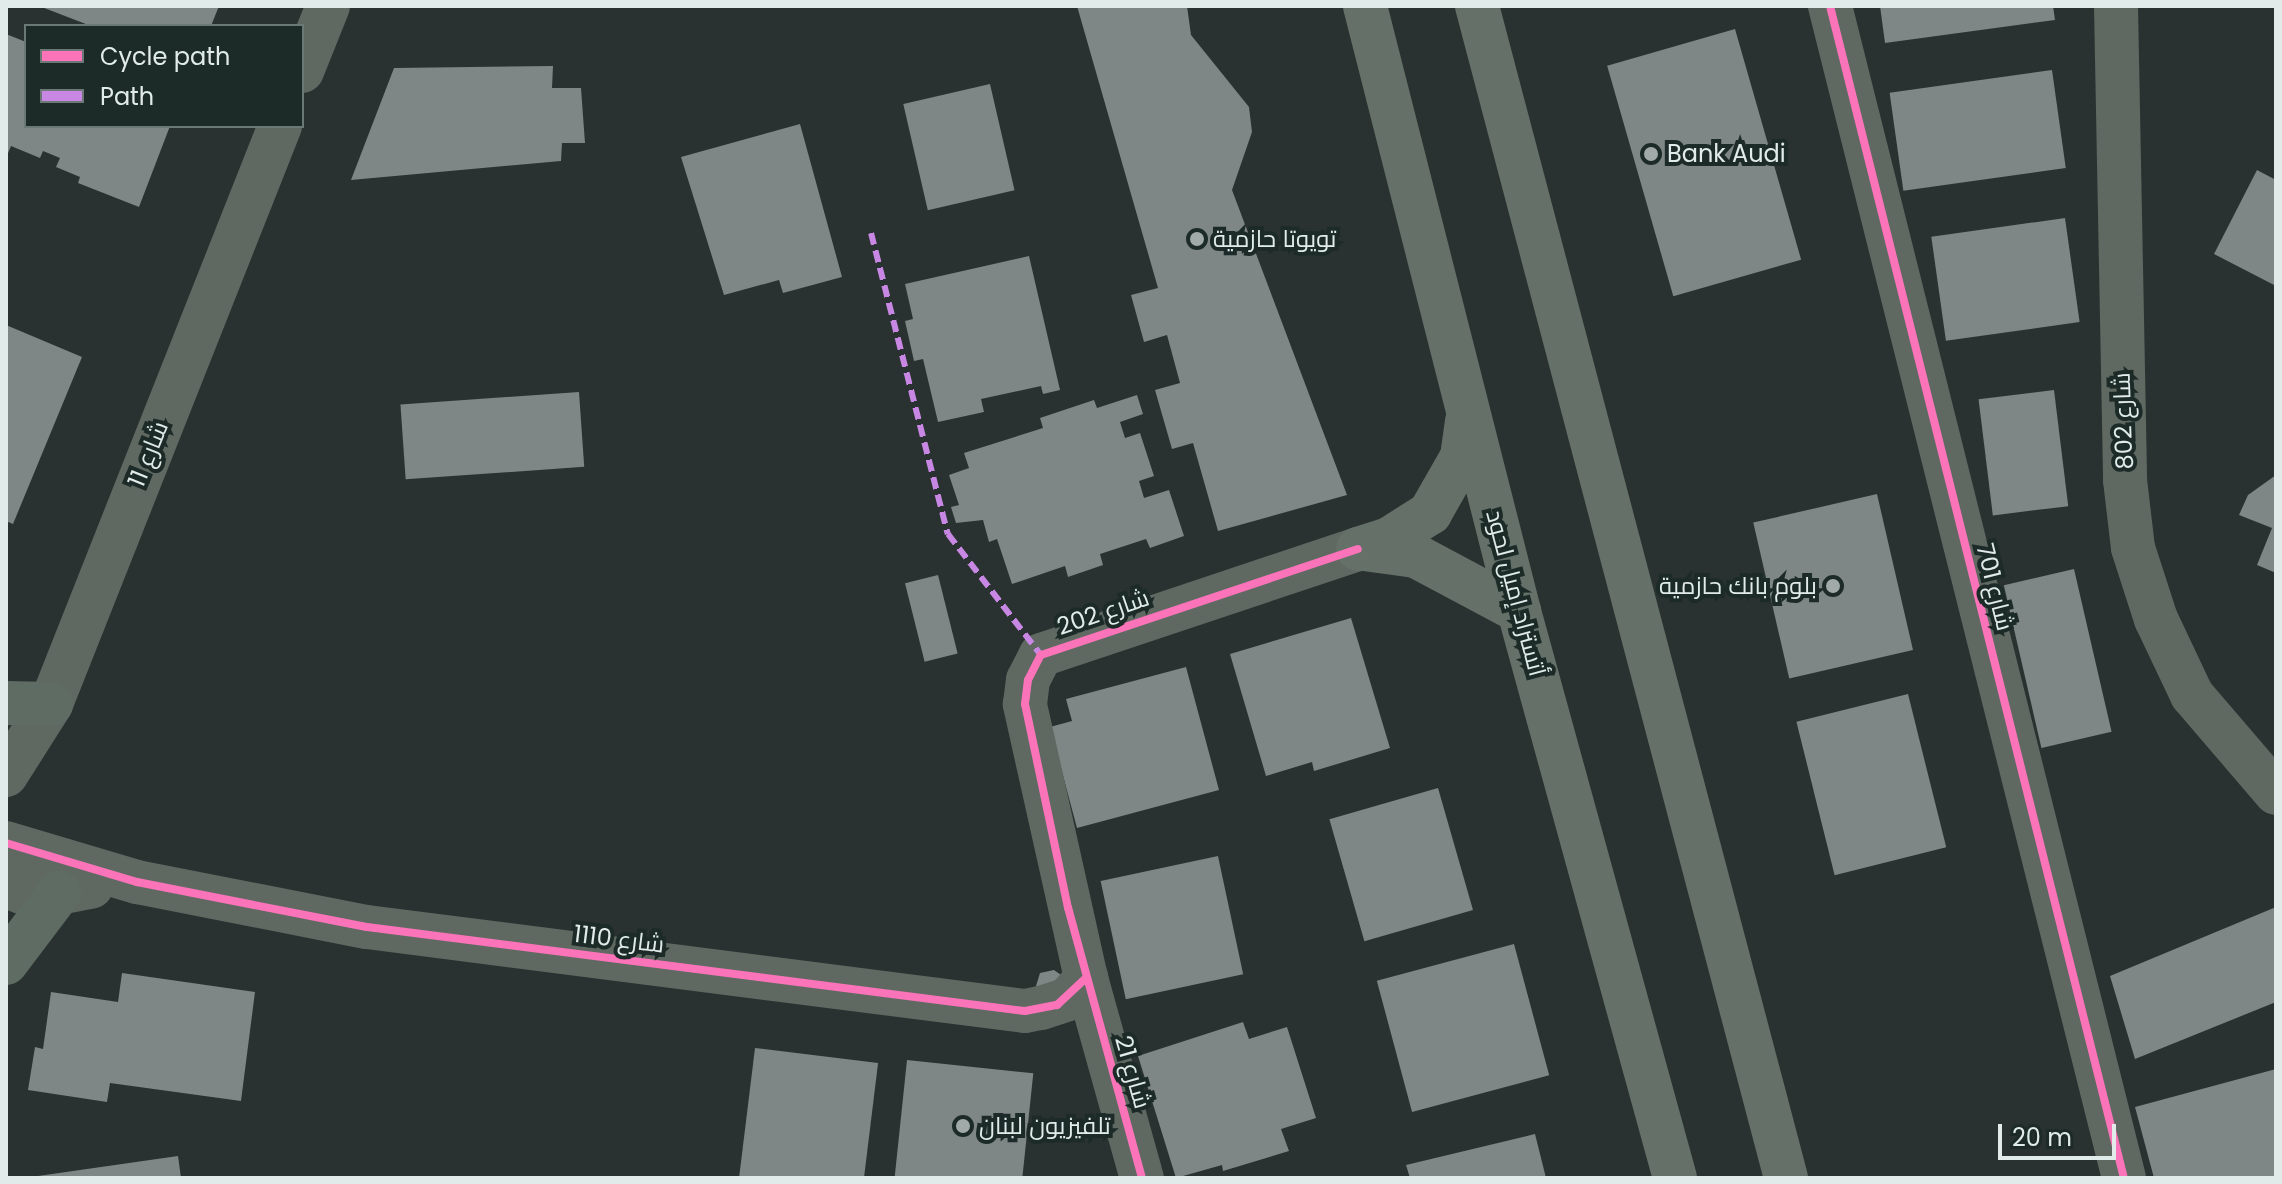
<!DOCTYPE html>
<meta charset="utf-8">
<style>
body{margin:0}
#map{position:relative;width:2282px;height:1184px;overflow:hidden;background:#293230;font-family:Poppins,Cairo,sans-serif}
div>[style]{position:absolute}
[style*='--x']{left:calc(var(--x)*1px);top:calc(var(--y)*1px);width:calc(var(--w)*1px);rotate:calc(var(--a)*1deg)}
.building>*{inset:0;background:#7e8686;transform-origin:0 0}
.minor>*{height:44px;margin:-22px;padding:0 22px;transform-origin:22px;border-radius:22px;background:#5f6962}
.tertiary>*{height:44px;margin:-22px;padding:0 22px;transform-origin:22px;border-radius:22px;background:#5f6962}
.secondary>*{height:44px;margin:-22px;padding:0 22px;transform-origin:22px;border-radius:22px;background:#5f6c63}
.motorway>*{height:44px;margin:-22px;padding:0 22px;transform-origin:22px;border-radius:22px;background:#647068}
.quiet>*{height:6px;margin-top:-3px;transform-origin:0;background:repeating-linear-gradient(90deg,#c787e3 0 12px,transparent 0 18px)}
.cycleway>*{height:8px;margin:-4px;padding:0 4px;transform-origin:4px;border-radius:4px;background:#fb73b8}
.dots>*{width:22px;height:22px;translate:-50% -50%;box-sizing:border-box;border:4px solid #1c2b28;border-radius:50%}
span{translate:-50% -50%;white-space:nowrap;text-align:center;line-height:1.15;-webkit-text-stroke:8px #1c2b28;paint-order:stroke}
.poi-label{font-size:24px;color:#e1ebe9}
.left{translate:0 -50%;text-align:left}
.right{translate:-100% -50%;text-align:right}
.street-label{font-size:24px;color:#e1ebe9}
.frame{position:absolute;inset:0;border:8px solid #e1ebe9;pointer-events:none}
.legend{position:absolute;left:24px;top:24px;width:280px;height:104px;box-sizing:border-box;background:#1c2b28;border:2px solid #6b7875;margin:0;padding:10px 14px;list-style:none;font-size:24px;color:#e1ebe9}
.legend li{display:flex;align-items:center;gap:16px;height:40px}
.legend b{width:40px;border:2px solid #6b7875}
.scale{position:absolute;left:1998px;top:1124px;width:118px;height:36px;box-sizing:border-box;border:4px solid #e1ebe9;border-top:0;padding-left:10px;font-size:24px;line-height:28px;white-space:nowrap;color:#e1ebe9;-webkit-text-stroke:6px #1c2b28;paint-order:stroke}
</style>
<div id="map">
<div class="building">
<div style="clip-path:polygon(39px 6px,219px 6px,211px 26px,91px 26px)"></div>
<div style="clip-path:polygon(1077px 6px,1187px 6px,1191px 35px,1249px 107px,1252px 132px,1232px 190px,1347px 495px,1218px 531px,1193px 443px,1172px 449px,1155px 390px,1180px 383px,1167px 335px,1144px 342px,1131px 295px,1158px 288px)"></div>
<div style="clip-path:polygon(1880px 6px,2053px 6px,2055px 20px,1885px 43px)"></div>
<div style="left:1735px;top:29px;width:240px;height:133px;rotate:74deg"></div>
<div style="clip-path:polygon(6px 34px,26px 42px,26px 126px,170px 126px,139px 207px,78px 183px,80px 177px,56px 167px,60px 158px,43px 151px,40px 158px,11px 146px,6px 158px)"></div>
<div style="clip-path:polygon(553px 66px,552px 88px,581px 88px,585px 143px,562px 143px,561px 161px,351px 180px,394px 68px)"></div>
<div style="left:2052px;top:70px;width:99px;height:164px;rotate:82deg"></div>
<div style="left:990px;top:84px;width:109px;height:89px;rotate:77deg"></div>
<div style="clip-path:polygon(800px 124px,842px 277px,783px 293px,779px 280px,724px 295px,681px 157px)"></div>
<div style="clip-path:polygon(2257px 170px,2276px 180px,2276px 286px,2214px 254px)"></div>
<div style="left:2065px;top:218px;width:105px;height:135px;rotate:82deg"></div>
<div style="clip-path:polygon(1029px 256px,1060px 390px,1043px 394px,1041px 386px,981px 399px,984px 412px,938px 422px,923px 359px,914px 361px,905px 321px,913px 319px,905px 284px)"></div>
<div style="clip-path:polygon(6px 325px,82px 357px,13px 524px,6px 521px)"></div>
<div style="left:2054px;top:390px;width:117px;height:76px;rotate:83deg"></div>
<div style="left:579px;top:392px;width:75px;height:179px;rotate:86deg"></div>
<div style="clip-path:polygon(1137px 395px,1143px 414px,1120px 422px,1125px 438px,1140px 433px,1154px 476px,1139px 481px,1144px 498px,1169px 490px,1184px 536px,1150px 548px,1146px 539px,1100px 554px,1103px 565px,1068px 577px,1065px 566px,1012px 584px,997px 539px,989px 542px,983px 520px,956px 523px,951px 507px,959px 505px,949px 475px,969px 468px,964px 453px,1043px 428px,1040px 418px,1094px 400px,1097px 408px)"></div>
<div style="clip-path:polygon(2276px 475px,2276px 573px,2257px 565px,2272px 528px,2239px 515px,2248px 495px)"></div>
<div style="left:1877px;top:494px;width:160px;height:127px;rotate:77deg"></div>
<div style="left:2074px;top:569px;width:167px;height:72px;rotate:77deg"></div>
<div style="left:938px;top:575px;width:81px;height:34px;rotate:76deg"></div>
<div style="clip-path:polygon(1351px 618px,1390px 748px,1314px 771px,1312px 762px,1266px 776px,1230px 654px)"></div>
<div style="clip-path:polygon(1186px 667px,1219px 790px,1077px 828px,1050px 727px,1072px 721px,1066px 699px)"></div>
<div style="left:1908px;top:694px;width:158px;height:115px;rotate:76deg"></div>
<div style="left:1438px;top:788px;width:127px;height:113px;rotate:74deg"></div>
<div style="left:1218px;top:856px;width:121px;height:120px;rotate:78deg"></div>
<div style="clip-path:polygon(2276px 907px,2276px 1002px,2135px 1059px,2110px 976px)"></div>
<div style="left:1514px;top:944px;width:136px;height:142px;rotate:75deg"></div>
<div style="clip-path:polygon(1054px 970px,1061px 975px,1058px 995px,1036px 986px,1040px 973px)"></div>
<div style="clip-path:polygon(122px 973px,255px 992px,241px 1101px,110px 1083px,107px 1102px,28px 1090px,35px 1047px,43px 1049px,51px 992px,118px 1002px)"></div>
<div style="clip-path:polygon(1243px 1022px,1249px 1039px,1287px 1027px,1316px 1118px,1281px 1129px,1289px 1151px,1223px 1171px,1222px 1165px,1176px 1178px,1138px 1056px)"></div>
<div style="left:755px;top:1048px;width:124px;height:131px;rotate:7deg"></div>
<div style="left:907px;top:1060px;width:127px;height:119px;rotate:6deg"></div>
<div style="clip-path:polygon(2276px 1069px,2276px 1178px,2154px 1178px,2135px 1107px)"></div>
<div style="clip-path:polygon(1535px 1134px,1546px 1178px,1410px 1178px,1406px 1165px)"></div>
<div style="clip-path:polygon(178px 1156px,181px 1178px,38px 1178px,38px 1176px)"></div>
</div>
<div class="minor">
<div style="--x:1830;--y:6;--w:1208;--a:75.92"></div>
<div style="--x:2116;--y:6;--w:474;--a:88.9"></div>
<div style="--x:2125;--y:480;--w:68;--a:83.3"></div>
<div style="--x:2133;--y:548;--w:75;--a:72.1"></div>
<div style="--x:2156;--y:619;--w:84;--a:64.7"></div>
<div style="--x:2192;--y:695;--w:129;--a:49.4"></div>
<div style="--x:1086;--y:978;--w:208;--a:74.4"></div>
</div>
<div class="tertiary">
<div style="--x:302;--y:71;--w:70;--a:-68.2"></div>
<div style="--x:6;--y:775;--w:84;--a:-57.6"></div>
<div style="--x:51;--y:704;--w:622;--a:-68.39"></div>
<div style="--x:6;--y:843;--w:137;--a:16.6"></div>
<div style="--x:137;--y:882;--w:234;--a:11.1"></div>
<div style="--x:367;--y:927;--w:663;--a:7.28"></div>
<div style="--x:1025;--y:1011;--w:16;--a:-11"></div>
<div style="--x:1041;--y:1008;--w:28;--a:-18"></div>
<div style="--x:1068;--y:999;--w:28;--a:-49"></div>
<div style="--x:1086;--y:978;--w:281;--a:-102.6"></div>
<div style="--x:1025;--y:704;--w:24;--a:-83"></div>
<div style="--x:1028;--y:680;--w:28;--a:-63"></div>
<div style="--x:1041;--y:655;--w:334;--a:-18.5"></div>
<div style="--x:6;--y:886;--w:17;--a:21"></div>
<div style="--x:22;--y:892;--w:37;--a:2"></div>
<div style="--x:59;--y:893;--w:33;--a:-11"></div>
</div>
<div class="secondary">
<div style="--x:6;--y:703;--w:45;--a:1.3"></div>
<div style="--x:6;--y:963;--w:88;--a:-52.9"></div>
</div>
<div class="motorway">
<div style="--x:1365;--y:6;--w:624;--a:75.72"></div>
<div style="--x:1519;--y:611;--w:588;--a:74.62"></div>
<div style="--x:1477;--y:6;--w:1212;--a:75.23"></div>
<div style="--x:1358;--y:549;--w:33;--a:-18"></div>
<div style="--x:1389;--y:539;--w:49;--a:-32.4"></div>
<div style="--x:1430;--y:513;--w:64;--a:-60.3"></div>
<div style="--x:1462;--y:457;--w:37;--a:-82"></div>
<div style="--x:1364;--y:549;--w:52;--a:7.7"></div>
<div style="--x:1416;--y:556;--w:117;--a:28.1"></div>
</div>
<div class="quiet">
<div style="--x:871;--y:233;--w:311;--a:75.7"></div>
<div style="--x:948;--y:534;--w:153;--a:52.5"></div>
</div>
<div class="cycleway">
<div style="--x:1830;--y:6;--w:1208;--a:75.92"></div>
<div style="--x:6;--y:843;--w:137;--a:16.6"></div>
<div style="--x:137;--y:882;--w:234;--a:11.1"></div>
<div style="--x:367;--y:927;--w:663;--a:7.28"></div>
<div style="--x:1025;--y:1011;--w:33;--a:-11"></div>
<div style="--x:1057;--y:1005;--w:40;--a:-43"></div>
<div style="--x:1142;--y:1178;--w:280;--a:-105.3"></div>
<div style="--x:1068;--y:908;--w:208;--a:-101.9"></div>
<div style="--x:1025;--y:704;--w:24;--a:-83"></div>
<div style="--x:1028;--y:680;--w:28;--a:-63"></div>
<div style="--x:1041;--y:655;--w:334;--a:-18.5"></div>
</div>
<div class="dots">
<div style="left:1651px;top:154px;background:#a1aaa8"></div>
<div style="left:1197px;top:239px;background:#a1aaa8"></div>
<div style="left:1833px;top:586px;background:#a1aaa8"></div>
<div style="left:963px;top:1126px;background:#a1aaa8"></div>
</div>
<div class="poi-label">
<span class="left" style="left:1667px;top:154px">Bank Audi</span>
<span class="left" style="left:1213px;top:239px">تويوتا حازمية</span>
<span class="right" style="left:1817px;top:586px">بلوم بانك حازمية</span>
<span class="left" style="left:979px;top:1126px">تلفيزيون لبنان</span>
</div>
<div class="street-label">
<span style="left:2123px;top:421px;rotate:-92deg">شارع 802</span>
<span style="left:148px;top:454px;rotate:-68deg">شارع 11</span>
<span style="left:1995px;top:587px;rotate:76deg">شارع 701</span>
<span style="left:1516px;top:593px;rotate:75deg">أتستراد إميل لحود</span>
<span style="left:1103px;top:612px;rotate:-19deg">شارع 202</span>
<span style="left:619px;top:939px;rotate:7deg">شارع 1110</span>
<span style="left:1133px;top:1072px;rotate:74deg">شارع 21</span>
</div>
<div class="frame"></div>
<ul class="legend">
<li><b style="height:10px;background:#fb73b8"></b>Cycle path</li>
<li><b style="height:10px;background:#c787e3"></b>Path</li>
</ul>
<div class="scale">20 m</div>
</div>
